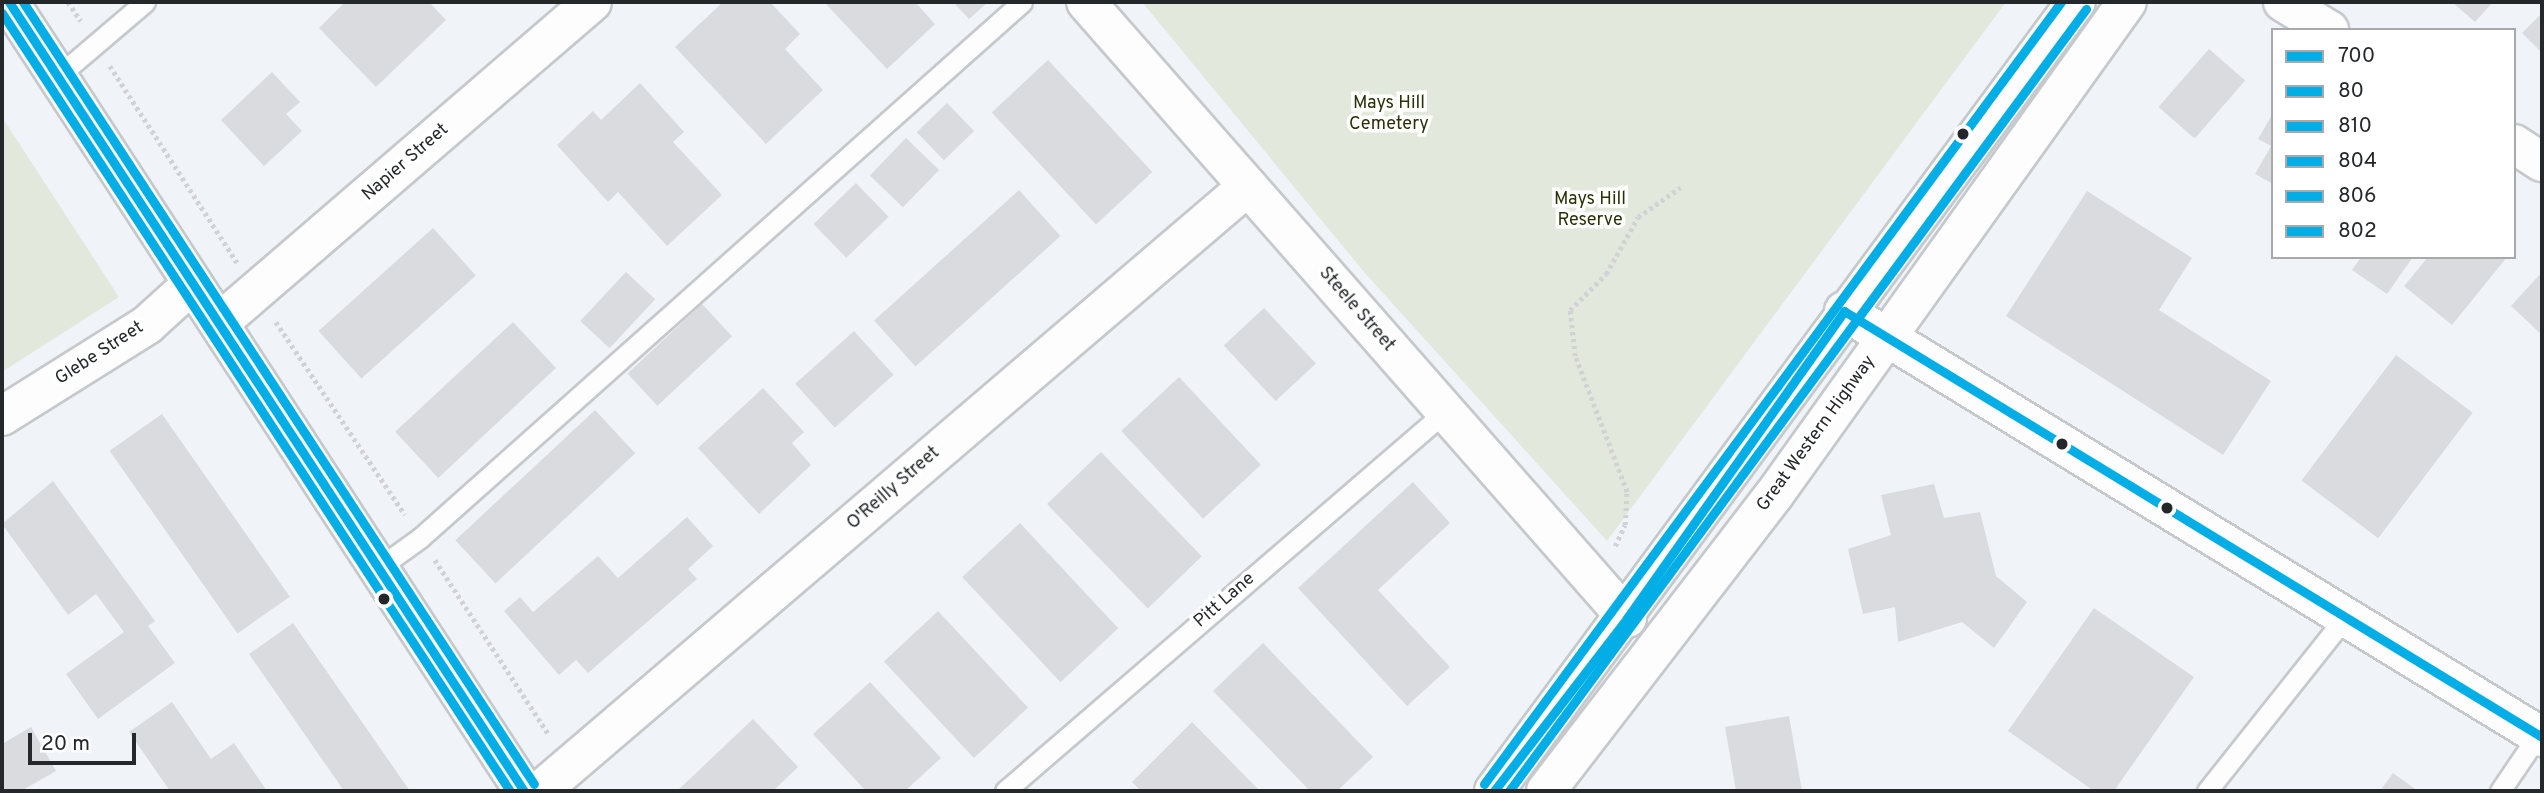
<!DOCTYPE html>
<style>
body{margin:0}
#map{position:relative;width:2544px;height:793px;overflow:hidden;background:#f0f4f8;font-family:Overpass,sans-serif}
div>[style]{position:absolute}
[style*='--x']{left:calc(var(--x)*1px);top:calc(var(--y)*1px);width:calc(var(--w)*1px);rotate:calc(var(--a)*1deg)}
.green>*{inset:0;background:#e3e8dc}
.building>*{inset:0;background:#d9dbdf;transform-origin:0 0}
.path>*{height:4.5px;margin-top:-2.25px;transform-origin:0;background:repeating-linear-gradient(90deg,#d2d2d4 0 3.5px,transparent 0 7px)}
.roads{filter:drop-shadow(2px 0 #c6c9cc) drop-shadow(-2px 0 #c6c9cc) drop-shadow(0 2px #c6c9cc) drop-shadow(0 -2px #c6c9cc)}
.lane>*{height:19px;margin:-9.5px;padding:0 9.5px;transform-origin:9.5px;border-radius:9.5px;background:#fdfdfe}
.street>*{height:38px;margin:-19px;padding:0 19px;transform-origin:19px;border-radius:19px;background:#fdfdfe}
.secondary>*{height:38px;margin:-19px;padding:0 19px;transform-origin:19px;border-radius:19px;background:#fdfdfe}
.highway>*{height:38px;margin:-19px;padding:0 19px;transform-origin:19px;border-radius:19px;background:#fdfdfe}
.bus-1>*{height:9px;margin:-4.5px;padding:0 4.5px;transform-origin:4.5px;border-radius:4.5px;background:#02aee5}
.bus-2>*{height:9px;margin:-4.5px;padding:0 4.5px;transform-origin:4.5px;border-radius:4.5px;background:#02aee5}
.bus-3>*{height:9px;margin:-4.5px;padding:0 4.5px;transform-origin:4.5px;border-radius:4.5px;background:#02aee5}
.bus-4>*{height:9px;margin:-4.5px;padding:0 4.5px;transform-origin:4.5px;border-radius:4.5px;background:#02aee5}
.bus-5>*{height:9px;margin:-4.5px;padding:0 4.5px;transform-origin:4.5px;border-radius:4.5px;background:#02aee5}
.bus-6>*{height:9px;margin:-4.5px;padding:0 4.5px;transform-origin:4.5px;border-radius:4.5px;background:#02aee5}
.dots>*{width:19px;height:19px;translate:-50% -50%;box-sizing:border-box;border:4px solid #fff;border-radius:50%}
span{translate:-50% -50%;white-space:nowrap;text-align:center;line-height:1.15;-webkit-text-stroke:7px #fff;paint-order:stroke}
.park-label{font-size:18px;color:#2a2f06}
.street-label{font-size:18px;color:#25282b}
.frame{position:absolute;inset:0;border:4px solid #25282b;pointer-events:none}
.legend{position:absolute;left:2271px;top:28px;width:245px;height:231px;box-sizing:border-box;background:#fff;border:2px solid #a8a9aa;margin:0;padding:9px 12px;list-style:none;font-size:21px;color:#25282b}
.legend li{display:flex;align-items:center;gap:14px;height:35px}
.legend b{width:35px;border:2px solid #a8a9aa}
.scale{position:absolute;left:28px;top:733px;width:108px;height:32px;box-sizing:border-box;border:4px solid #25282b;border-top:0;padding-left:9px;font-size:21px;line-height:24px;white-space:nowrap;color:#25282b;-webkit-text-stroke:5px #fff;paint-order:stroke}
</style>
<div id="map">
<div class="green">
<div style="clip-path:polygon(1142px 2px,2006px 2px,1607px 541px,1364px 272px)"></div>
<div style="clip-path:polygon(2px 117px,119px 297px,2px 372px)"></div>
</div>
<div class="building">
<div style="clip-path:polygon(345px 2px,429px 2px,446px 20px,376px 87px,319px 28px)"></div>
<div style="clip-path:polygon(723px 2px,770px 2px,800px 34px,785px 49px,823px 90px,766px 144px,675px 47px)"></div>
<div style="clip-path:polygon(824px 2px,915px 2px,935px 24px,887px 69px)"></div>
<div style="clip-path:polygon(953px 2px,988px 2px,969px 19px)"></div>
<div style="clip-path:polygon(2452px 2px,2493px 2px,2475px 22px)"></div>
<div style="clip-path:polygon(2542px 13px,2542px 53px,2522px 33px)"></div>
<div style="left:2209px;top:49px;width:48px;height:77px;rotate:41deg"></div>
<div style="left:1048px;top:60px;width:153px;height:77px;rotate:47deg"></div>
<div style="clip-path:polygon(272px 72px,300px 102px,286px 114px,302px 131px,264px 166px,221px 120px)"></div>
<div style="clip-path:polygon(640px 83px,684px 132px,673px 142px,722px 195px,667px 246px,618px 192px,608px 202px,557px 145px,593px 111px,601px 120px)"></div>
<div style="left:947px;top:103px;width:39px;height:42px;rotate:46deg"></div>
<div style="clip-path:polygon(2273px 113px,2273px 184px,2255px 174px,2271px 146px,2258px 139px)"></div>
<div style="left:906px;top:138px;width:46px;height:52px;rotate:44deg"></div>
<div style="left:856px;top:183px;width:47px;height:59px;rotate:46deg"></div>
<div style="left:1019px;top:190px;width:62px;height:195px;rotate:48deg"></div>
<div style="clip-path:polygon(2087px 191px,2192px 258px,2159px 310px,2271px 381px,2223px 455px,2006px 316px)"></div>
<div style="left:433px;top:228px;width:64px;height:154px;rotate:48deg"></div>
<div style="clip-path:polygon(2361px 257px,2413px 257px,2387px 294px,2352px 270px)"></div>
<div style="clip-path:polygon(2428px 257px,2507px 257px,2452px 325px,2404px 286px)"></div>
<div style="left:626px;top:272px;width:40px;height:67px;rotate:43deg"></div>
<div style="clip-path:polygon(2542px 272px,2542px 335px,2511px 306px)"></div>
<div style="left:702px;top:304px;width:44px;height:102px;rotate:47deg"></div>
<div style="left:1264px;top:308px;width:76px;height:55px;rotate:47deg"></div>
<div style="left:513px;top:322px;width:63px;height:161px;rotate:47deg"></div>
<div style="left:854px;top:331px;width:59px;height:79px;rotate:48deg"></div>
<div style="left:2396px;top:355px;width:96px;height:157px;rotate:37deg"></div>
<div style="left:1179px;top:377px;width:120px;height:79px;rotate:47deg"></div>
<div style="clip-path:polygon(763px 388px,804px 432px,792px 443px,811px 465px,759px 514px,698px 448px)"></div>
<div style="left:595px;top:410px;width:59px;height:191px;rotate:47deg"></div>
<div style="left:162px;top:414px;width:223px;height:64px;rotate:55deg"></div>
<div style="left:1101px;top:452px;width:145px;height:75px;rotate:46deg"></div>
<div style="clip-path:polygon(53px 481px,155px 621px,148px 626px,175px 663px,98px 719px,66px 674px,124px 632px,96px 594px,68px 615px,2px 524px)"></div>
<div style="clip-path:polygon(1413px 482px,1450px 523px,1378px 590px,1450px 667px,1407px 706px,1298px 588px)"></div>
<div style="clip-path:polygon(1934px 484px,1944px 518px,1980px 512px,1996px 576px,2027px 602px,1994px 648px,1962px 622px,1898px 642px,1895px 607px,1863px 614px,1848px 549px,1891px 535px,1881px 495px)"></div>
<div style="clip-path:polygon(687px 517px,713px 546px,688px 569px,697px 579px,588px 673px,576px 660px,559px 675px,504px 611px,520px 597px,533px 612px,598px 556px,618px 578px)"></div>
<div style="left:1020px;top:523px;width:144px;height:79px;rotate:47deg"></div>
<div style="clip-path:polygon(2094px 608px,2194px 677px,2114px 791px,2094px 791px,2008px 731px)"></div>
<div style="left:938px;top:611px;width:132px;height:74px;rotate:47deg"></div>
<div style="clip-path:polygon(293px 623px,410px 791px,344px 791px,249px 654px)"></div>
<div style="clip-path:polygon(1263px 643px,1373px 757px,1337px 791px,1310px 791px,1213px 691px)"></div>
<div style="clip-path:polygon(870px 682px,941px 758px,905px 791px,866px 791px,813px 734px)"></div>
<div style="clip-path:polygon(172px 702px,211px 759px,234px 743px,267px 791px,170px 791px,129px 732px)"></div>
<div style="clip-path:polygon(1789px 716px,1802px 791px,1736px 791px,1725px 727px)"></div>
<div style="clip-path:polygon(753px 719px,798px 767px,773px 791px,677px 791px)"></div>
<div style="clip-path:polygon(1192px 722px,1260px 791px,1141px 791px,1132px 782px)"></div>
<div style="clip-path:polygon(31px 727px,56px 771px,21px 791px,2px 791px,2px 744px)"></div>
<div style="clip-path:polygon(2393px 773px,2418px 791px,2380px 791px)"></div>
</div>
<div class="path">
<div style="--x:68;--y:2;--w:23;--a:56"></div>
<div style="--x:110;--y:66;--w:234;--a:57.1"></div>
<div style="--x:276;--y:322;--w:232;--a:56.2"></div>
<div style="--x:1615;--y:546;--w:23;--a:-65"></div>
<div style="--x:1625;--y:525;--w:33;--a:-87"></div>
<div style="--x:1627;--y:492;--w:146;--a:-110.9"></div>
<div style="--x:1575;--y:356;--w:46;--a:-96.2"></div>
<div style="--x:1570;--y:310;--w:51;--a:-45"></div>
<div style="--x:1606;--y:274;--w:65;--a:-60.7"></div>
<div style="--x:1638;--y:217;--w:52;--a:-34.9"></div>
<div style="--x:435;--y:560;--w:209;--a:56.9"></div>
</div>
<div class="roads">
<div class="lane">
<div style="--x:58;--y:76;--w:114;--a:-40.4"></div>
<div style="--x:377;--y:569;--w:53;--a:-35.8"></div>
<div style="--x:420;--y:538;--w:806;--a:-41.68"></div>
<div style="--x:1005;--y:791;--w:582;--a:-40.75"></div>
<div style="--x:2207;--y:791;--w:220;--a:-51.5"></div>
<div style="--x:2500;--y:791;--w:68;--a:-55.8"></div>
</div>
<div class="street">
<div style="--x:1086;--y:2;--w:820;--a:48.71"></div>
<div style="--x:2283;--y:2;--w:54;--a:31.3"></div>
<div style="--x:2514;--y:144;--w:33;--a:33"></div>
<div style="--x:1844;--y:311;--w:818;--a:31.4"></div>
<div style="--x:219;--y:323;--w:492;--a:-40.7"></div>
<div style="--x:2;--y:416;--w:171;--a:-32.1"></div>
<div style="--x:147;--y:325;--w:61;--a:-42.3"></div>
<div style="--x:540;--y:791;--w:931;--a:-40.51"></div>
</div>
<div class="secondary">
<div style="--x:9;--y:2;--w:942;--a:56.87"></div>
</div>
<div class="highway">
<div style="--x:1494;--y:791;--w:980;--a:-53.59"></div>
<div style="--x:1546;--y:791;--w:374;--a:-52.4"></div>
<div style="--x:1774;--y:495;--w:606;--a:-54.4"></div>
</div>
</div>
<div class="bus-1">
<div style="--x:1494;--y:791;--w:218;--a:-52.4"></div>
<div style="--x:1627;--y:618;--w:376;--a:-54.7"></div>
<div style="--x:1844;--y:311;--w:818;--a:31.4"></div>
</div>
<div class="bus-2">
<div style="--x:1509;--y:791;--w:972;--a:-53.58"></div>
</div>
<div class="bus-3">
<div style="--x:1484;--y:784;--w:972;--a:-53.58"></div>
</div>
<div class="bus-4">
<div style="--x:9;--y:2;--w:942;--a:56.87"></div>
</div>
<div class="bus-5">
<div style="--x:2;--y:13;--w:929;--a:56.86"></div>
</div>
<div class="bus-6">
<div style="--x:23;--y:2;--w:934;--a:56.84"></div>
</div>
<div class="dots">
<div style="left:1963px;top:134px;background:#25282b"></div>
<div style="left:2062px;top:444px;background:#25282b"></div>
<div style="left:2167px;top:508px;background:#25282b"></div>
<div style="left:384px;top:599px;background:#25282b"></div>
</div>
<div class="park-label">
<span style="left:1389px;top:115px">Mays Hill<br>Cemetery</span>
<span style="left:1590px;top:211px">Mays Hill<br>Reserve</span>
</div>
<div class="street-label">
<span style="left:406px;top:163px;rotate:-41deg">Napier Street</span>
<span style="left:1356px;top:310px;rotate:49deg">Steele Street</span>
<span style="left:100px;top:354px;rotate:-33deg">Glebe Street</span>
<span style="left:1817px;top:434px;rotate:-54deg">Great Western Highway</span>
<span style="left:894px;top:489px;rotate:-41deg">O'Reilly Street</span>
<span style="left:1225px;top:601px;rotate:-41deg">Pitt Lane</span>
</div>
<div class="frame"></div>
<ul class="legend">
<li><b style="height:9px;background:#02aee5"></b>700</li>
<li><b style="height:9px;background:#02aee5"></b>80</li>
<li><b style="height:9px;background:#02aee5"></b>810</li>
<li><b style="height:9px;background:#02aee5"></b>804</li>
<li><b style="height:9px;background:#02aee5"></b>806</li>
<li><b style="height:9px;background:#02aee5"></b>802</li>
</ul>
<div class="scale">20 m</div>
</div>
